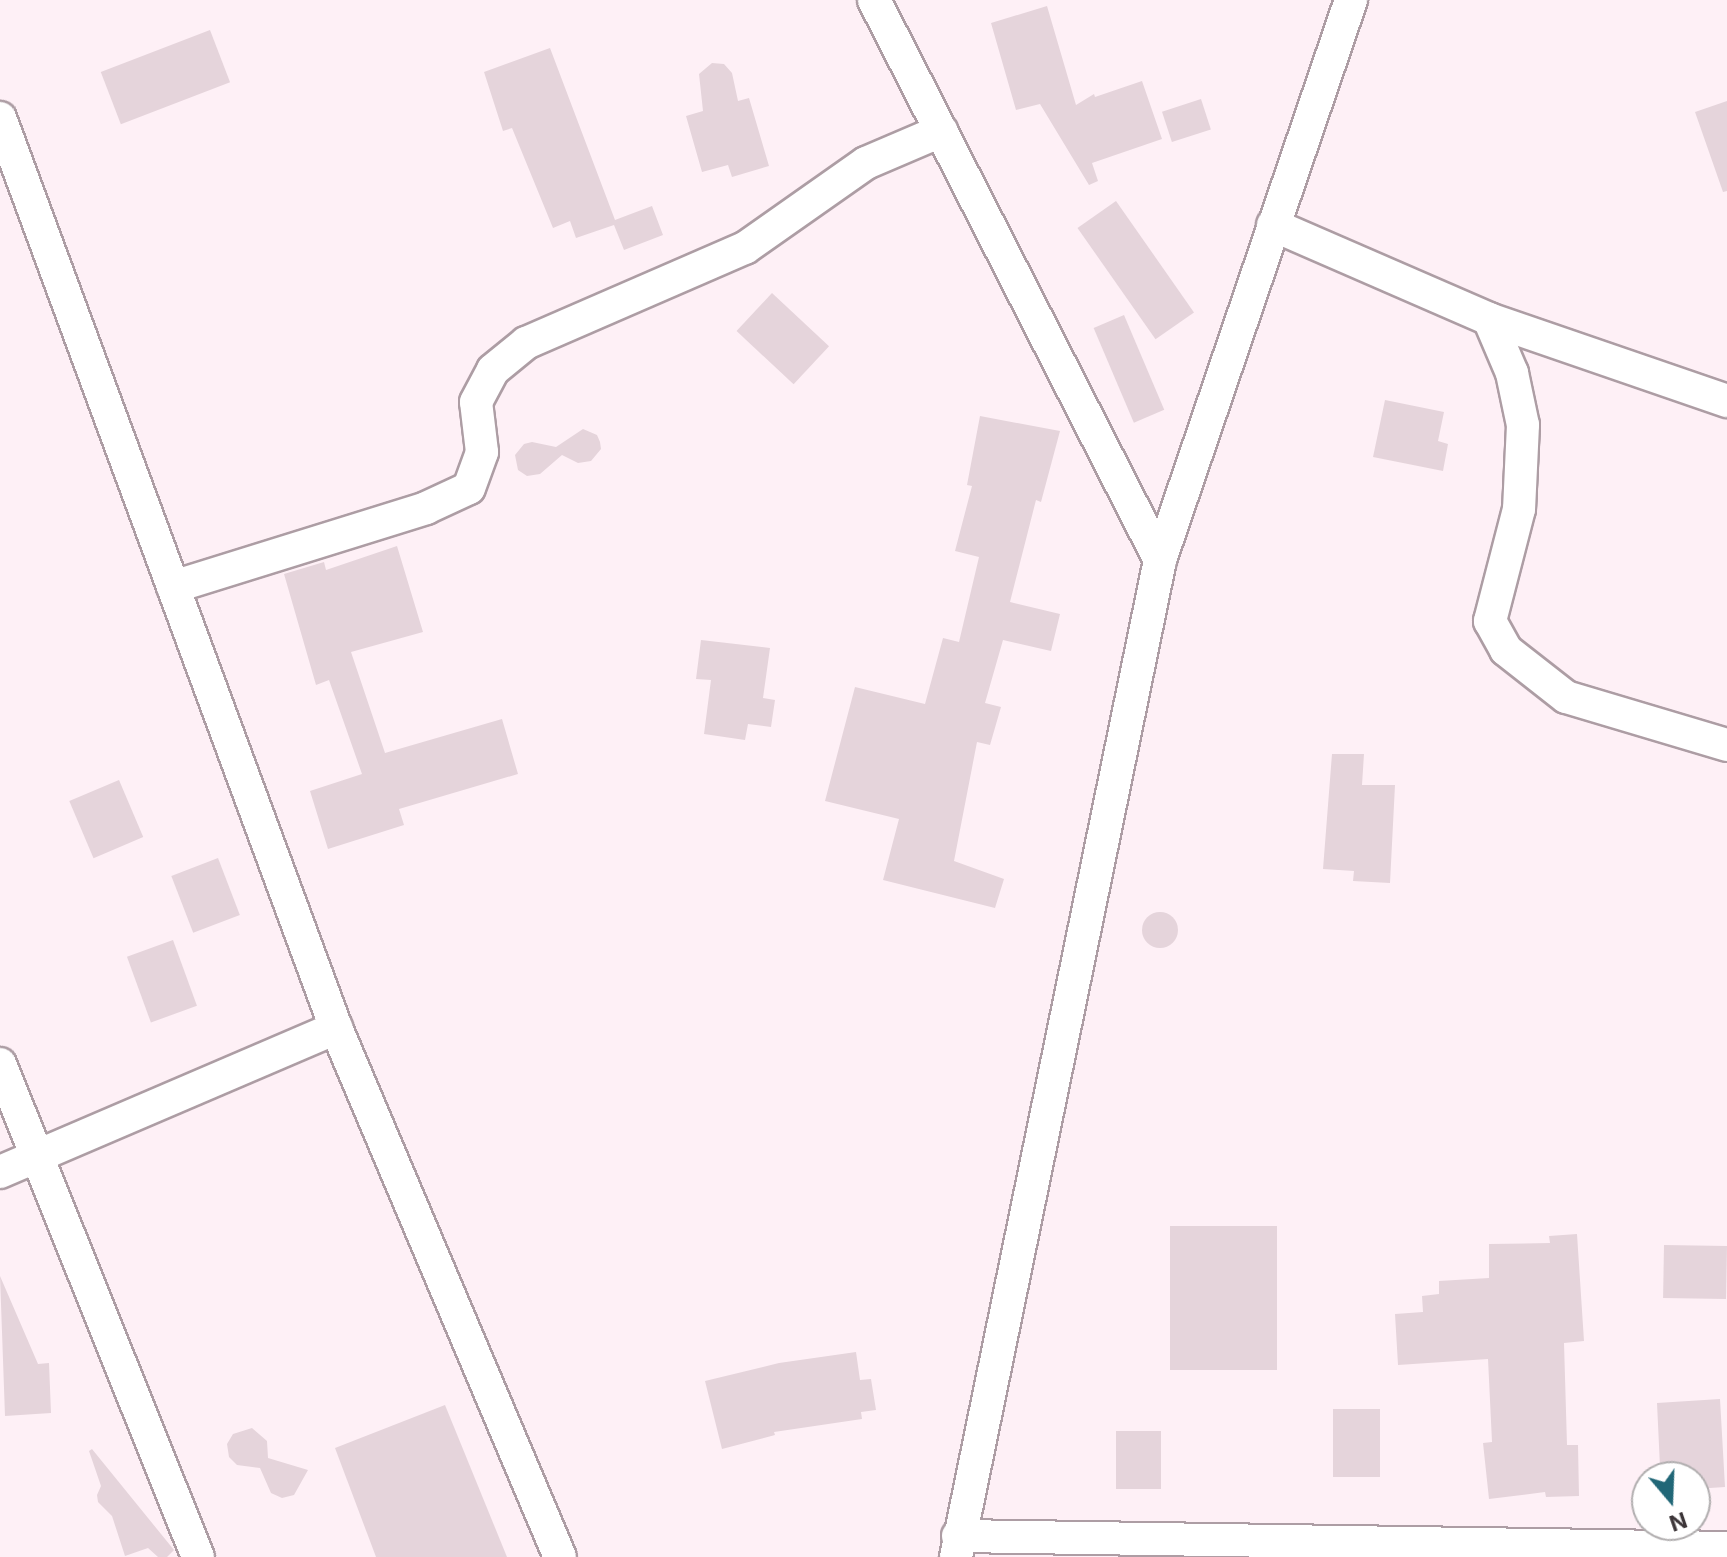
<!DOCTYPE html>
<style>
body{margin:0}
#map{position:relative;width:1727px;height:1557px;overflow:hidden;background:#fef0f6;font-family:Inter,sans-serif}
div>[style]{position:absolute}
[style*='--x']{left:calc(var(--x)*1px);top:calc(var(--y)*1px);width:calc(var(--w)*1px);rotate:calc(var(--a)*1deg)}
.building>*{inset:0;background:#e5d4db;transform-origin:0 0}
.round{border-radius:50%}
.roads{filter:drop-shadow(2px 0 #ad9da4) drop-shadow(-2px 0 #ad9da4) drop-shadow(0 2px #ad9da4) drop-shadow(0 -2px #ad9da4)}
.street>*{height:32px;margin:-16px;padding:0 16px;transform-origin:16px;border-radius:16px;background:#fff}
span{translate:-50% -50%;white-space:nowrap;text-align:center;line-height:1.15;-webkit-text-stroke:8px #fff;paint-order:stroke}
.north{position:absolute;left:1631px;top:1461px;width:80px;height:80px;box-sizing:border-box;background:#fff;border:2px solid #b1aeaf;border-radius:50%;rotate:161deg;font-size:22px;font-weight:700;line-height:32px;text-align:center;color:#3c3538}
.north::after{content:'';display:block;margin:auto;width:28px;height:36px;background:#216777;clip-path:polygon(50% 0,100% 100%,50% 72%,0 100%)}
</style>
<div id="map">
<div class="building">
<div style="clip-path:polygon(1047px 6px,1076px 105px,1094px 94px,1095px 97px,1142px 81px,1162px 139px,1092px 163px,1098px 181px,1089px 185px,1040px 104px,1016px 110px,991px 23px)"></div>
<div style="left:210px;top:30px;width:56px;height:117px;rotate:69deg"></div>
<div style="clip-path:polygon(550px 48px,615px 220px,652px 206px,663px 235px,624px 250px,614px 225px,576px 238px,570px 221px,553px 228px,512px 128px,503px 131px,484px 72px)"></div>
<div style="clip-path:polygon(712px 63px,724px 64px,732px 73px,738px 101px,749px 98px,769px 166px,732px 177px,728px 165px,702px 172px,686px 116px,703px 111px,699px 74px)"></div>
<div style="left:1201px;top:99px;width:32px;height:41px;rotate:72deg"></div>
<div style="clip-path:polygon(1727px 101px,1727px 191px,1723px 192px,1695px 112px)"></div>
<div style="left:1116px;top:201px;width:136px;height:47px;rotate:55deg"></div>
<div style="left:772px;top:293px;width:78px;height:52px;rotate:43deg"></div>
<div style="left:1124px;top:315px;width:103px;height:33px;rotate:67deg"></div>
<div style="clip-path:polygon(1385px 400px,1444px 412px,1438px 441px,1448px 444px,1443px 471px,1373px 457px)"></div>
<div style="clip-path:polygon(980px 416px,1060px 431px,1041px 502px,1036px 500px,1010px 602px,1060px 614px,1051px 651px,1003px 640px,985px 703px,1001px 707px,990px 745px,977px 742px,954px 861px,1004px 879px,995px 908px,883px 880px,899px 819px,825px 801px,855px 687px,925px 704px,943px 638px,959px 642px,979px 557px,955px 551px,972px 486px,967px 485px)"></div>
<div style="clip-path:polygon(583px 429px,597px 435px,600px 442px,601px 449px,591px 461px,578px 463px,562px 455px,540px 474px,527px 476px,518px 470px,515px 455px,524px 444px,532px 442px,556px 447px)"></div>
<div style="clip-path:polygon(397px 546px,423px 632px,351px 652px,385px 753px,502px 719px,518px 774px,399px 809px,404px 825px,328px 849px,310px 791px,362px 774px,329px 680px,316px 685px,284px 574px,324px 562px,326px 570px)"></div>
<div style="clip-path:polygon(701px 640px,770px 648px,763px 698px,775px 700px,771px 727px,748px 724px,745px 740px,704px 734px,711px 680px,696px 679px)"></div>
<div style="clip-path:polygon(1332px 754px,1364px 754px,1362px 785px,1395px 785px,1390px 883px,1353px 881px,1354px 871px,1323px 869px)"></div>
<div style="left:119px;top:780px;width:62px;height:54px;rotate:67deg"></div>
<div style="left:218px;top:858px;width:61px;height:50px;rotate:69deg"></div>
<div class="round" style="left:1142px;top:912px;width:36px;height:36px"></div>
<div style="left:173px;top:940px;width:70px;height:49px;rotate:70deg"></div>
<div style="left:1170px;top:1226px;width:107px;height:144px"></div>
<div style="clip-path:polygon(1577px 1234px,1584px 1341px,1564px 1343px,1567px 1445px,1578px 1445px,1579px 1496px,1546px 1497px,1545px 1492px,1489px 1499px,1483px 1443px,1492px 1442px,1488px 1359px,1398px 1365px,1395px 1314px,1423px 1312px,1422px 1296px,1439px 1294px,1439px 1281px,1489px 1278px,1489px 1244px,1550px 1243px,1549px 1236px)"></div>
<div style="left:1664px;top:1245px;width:63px;height:53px;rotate:1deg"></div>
<div style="clip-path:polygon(0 1276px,38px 1364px,49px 1363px,51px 1413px,5px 1416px)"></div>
<div style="clip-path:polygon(856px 1352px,860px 1380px,871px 1379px,876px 1410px,861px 1412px,862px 1419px,774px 1432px,775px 1435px,722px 1449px,705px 1381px,779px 1363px)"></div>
<div style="clip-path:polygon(1720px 1399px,1725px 1487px,1695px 1489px,1695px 1477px,1676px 1477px,1676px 1466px,1660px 1467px,1657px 1403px)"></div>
<div style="clip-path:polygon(445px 1405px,507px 1557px,376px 1557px,335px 1448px)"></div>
<div style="left:1333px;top:1409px;width:47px;height:68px"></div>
<div style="clip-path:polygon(252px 1428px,267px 1441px,268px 1458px,308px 1470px,294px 1495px,282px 1498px,271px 1493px,260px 1468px,237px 1465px,229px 1457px,227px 1444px,233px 1434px)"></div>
<div style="left:1116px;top:1431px;width:45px;height:58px"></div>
<div style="clip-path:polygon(92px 1449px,174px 1550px,167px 1557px,158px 1557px,148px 1548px,125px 1556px,112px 1516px,98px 1502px,97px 1495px,101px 1486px,89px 1451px)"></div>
</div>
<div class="roads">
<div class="street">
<div style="--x:874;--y:0;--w:629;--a:62.95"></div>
<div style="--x:1160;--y:560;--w:1018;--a:101.56"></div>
<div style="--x:0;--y:118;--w:970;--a:69.73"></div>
<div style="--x:336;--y:1028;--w:574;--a:67.05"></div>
<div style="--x:1273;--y:225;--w:236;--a:23.5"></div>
<div style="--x:1489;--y:319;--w:59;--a:66.9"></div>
<div style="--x:1512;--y:373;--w:53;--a:78.1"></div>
<div style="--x:1523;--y:425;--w:84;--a:92.7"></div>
<div style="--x:1519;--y:509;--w:116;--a:104.5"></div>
<div style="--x:1490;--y:621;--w:33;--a:61"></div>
<div style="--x:1506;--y:650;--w:76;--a:38.1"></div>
<div style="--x:1566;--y:697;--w:168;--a:16.6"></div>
<div style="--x:1489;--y:319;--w:252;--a:19"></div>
<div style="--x:1160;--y:560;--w:592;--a:-71.17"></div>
<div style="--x:173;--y:587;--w:265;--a:-17.3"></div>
<div style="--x:426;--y:508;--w:47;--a:-24.9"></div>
<div style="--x:469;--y:488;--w:38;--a:-70"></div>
<div style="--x:482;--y:452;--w:50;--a:-96.8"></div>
<div style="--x:476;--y:402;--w:36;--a:-62"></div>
<div style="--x:493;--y:370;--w:43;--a:-39.3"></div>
<div style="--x:526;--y:343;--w:239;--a:-23.5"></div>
<div style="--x:745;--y:248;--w:148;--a:-35.1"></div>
<div style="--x:866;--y:163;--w:82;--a:-23.1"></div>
<div style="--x:0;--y:1064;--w:531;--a:68.12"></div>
<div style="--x:0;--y:1172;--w:366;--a:-23.2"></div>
<div style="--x:958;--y:1536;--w:769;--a:0.89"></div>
</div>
</div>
<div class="north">N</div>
</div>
